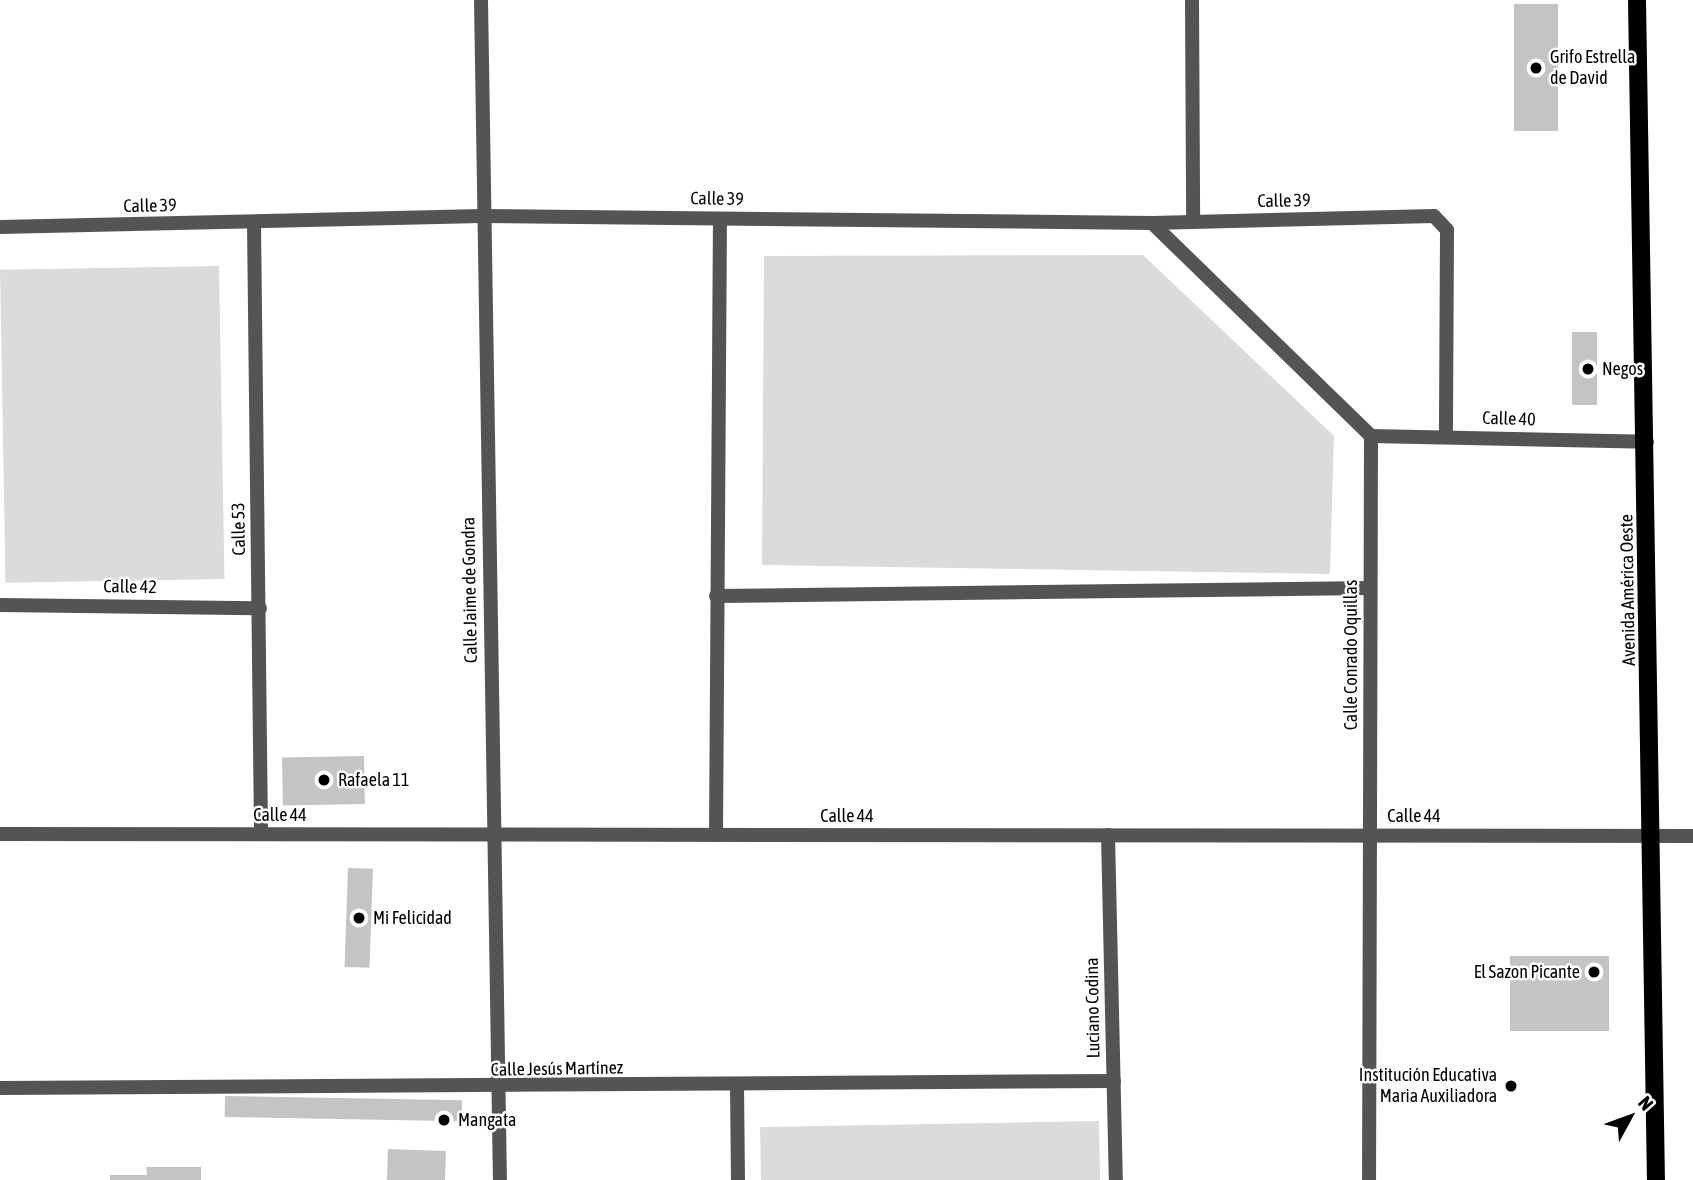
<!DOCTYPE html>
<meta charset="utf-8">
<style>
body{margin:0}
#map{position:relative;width:1693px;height:1180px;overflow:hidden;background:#fff;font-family:"Asap Condensed",sans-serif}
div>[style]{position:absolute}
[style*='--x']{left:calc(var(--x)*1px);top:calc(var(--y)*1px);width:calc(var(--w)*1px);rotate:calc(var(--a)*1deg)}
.green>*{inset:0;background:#dbdbdb;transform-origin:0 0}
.building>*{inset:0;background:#c4c4c4;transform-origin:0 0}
.street>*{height:14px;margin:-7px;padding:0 7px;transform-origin:7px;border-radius:7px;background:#545454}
.primary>*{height:18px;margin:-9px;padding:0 9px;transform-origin:9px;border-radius:9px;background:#000}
.dots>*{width:19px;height:19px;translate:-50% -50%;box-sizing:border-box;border:4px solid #fff;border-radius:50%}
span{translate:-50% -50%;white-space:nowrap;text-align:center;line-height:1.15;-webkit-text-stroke:5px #fff;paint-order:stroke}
.poi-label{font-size:18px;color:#000}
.left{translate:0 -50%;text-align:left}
.right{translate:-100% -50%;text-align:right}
.street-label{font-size:18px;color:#000}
.north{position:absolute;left:1595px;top:1082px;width:70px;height:70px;-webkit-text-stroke:5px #fff;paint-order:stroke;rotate:49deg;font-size:19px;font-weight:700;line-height:28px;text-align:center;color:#000}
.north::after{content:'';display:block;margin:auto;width:24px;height:32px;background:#000;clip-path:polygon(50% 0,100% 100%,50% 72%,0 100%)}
</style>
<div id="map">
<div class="green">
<div style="clip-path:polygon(1143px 255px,1334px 436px,1330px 574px,762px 565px,764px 256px)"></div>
<div style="left:219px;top:266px;width:313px;height:219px;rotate:89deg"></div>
<div style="left:1099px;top:1121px;width:59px;height:339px;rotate:89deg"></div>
</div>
<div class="building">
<div style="left:1514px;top:4px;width:44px;height:127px"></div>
<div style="left:1572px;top:332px;width:25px;height:73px"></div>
<div style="left:364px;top:756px;width:48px;height:82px;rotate:89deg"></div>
<div style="left:348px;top:868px;width:25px;height:99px;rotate:2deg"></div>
<div style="left:1510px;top:956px;width:99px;height:75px"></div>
<div style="left:225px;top:1096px;width:237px;height:21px;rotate:1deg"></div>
<div style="left:388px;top:1149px;width:58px;height:31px;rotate:2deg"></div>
<div style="clip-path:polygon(146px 1167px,201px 1167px,201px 1180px,110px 1180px,110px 1175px,147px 1175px)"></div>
</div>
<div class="street">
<div style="--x:481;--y:0;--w:1180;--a:89.08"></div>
<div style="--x:1192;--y:0;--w:222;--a:89.7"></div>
<div style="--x:1152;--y:223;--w:305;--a:44.2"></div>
<div style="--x:1371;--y:436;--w:744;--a:90.15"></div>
<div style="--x:254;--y:224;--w:610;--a:89.34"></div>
<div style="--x:0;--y:227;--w:482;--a:-1.3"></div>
<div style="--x:482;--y:216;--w:670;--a:0.6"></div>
<div style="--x:1152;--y:223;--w:282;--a:-1.4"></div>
<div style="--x:1434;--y:216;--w:19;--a:47"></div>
<div style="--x:1447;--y:230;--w:206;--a:90.3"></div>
<div style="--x:1371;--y:436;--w:276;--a:1.2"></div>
<div style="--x:716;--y:596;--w:654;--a:-0.7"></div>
<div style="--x:0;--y:605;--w:260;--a:0.7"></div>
<div style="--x:0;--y:834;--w:1693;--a:0.07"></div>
<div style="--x:716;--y:835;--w:616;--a:-89.63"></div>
<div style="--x:1108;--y:835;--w:345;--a:88.7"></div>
<div style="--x:737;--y:1085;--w:95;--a:89.4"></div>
<div style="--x:0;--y:1088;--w:1114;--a:-0.36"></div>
</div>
<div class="primary">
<div style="--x:1637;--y:0;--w:1180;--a:89.08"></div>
</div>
<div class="dots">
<div style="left:1536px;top:68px;background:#000"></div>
<div style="left:1588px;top:369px;background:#000"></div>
<div style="left:324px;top:780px;background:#000"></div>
<div style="left:359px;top:918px;background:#000"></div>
<div style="left:1594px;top:972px;background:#000"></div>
<div style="left:1511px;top:1086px;background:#000"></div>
<div style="left:444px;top:1120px;background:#000"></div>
</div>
<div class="poi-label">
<span class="left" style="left:1550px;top:68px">Grifo Estrella<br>de David</span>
<span class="left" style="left:1602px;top:369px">Negos</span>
<span class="left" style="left:338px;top:780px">Rafaela 11</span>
<span class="left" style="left:373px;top:918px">Mi Felicidad</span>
<span class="right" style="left:1580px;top:972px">El Sazon Picante</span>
<span class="right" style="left:1497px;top:1086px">Institución Educativa<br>Maria Auxiliadora</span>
<span class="left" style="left:458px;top:1120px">Mangata</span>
</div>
<div class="street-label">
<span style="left:717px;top:199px;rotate:1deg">Calle 39</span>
<span style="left:1284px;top:201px;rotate:-1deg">Calle 39</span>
<span style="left:150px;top:206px;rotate:-1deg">Calle 39</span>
<span style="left:1509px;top:419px;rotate:2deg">Calle 40</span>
<span style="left:239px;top:529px;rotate:-91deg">Calle 53</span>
<span style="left:130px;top:587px;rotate:1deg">Calle 42</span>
<span style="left:470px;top:590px;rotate:-91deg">Calle Jaime de Gondra</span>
<span style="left:1628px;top:590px;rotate:-91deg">Avenida América Oeste</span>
<span style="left:1351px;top:655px;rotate:-90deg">Calle Conrado Oquillas</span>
<span style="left:280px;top:815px">Calle 44</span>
<span style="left:847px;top:816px">Calle 44</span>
<span style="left:1414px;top:816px">Calle 44</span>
<span style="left:1093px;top:1008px;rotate:-91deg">Luciano Codina</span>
<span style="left:557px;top:1069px;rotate:-1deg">Calle Jesús Martínez</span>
</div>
<div class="north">N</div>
</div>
